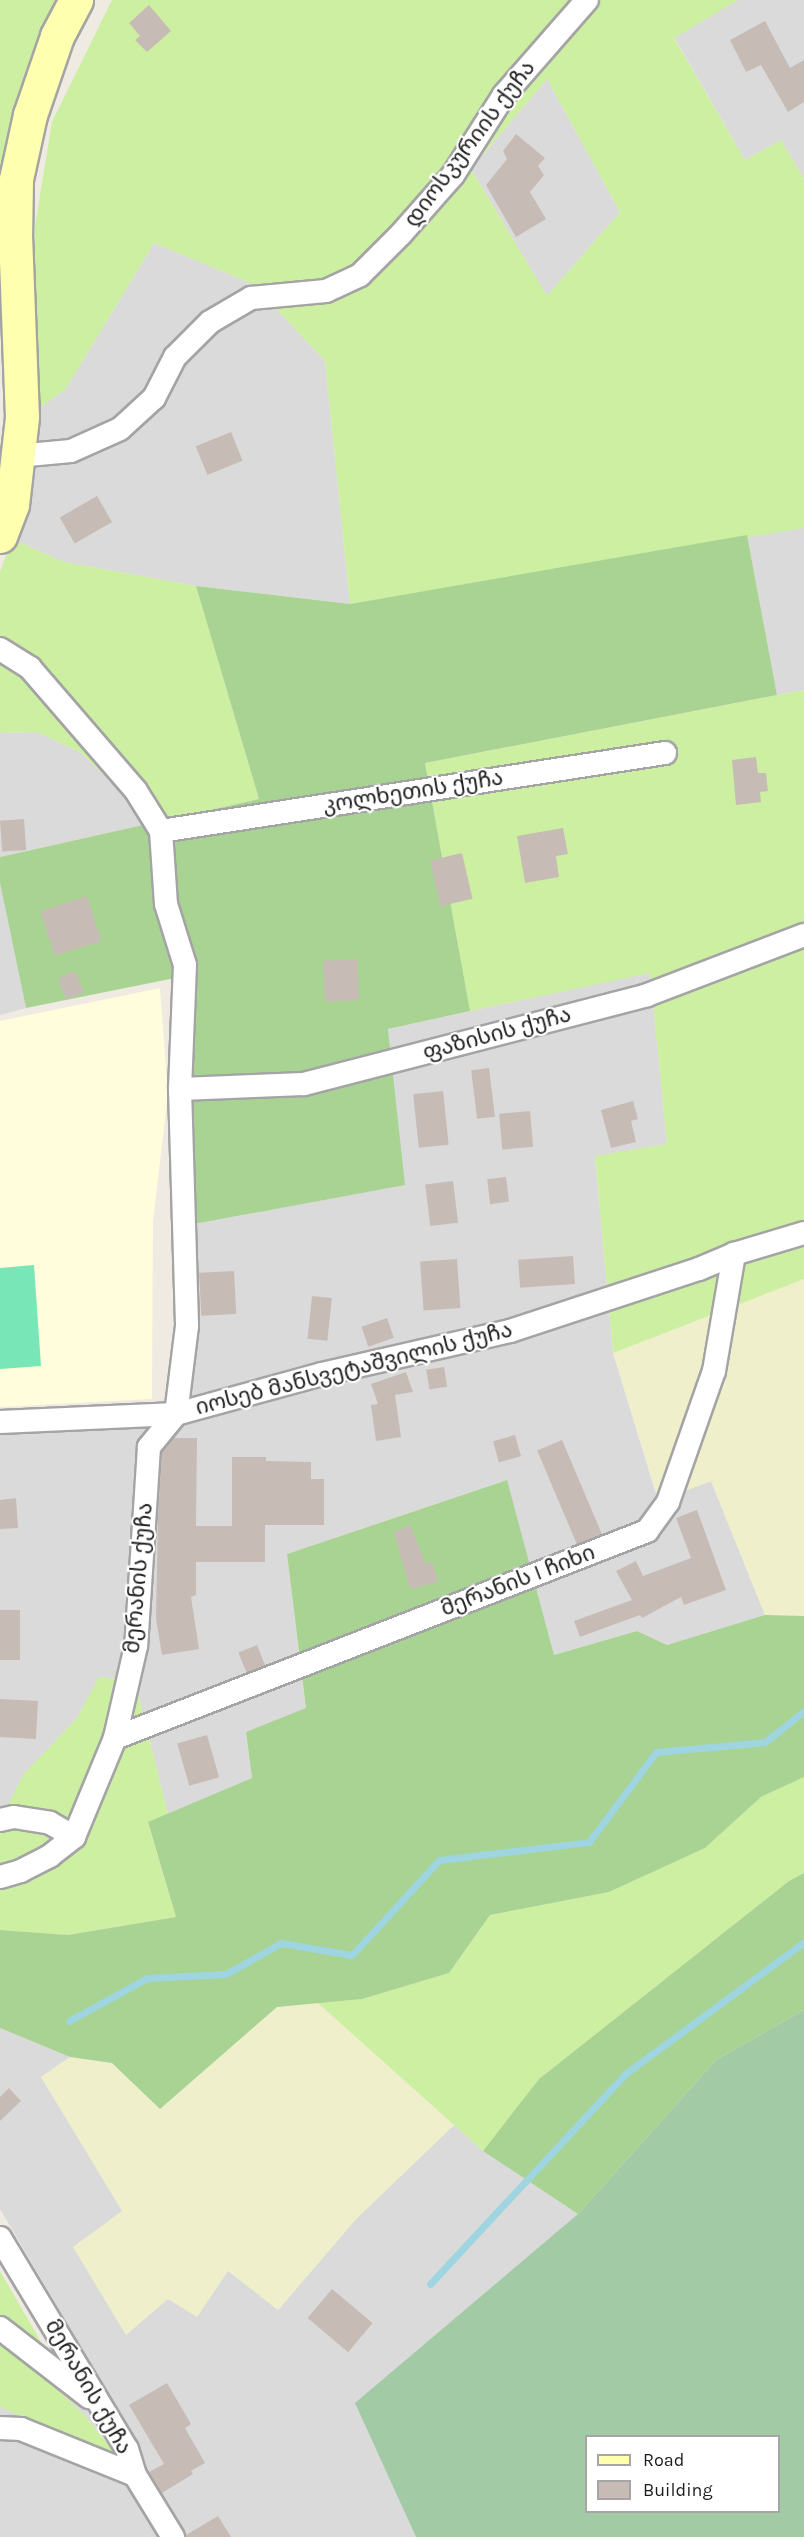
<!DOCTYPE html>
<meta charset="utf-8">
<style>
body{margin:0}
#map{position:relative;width:804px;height:2537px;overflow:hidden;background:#efeae2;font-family:Karla,"Noto Sans Georgian",sans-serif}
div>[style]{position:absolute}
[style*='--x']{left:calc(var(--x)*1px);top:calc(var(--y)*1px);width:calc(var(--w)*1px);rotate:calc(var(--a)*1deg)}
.residential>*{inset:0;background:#dbdada}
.education>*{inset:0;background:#fffddb}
.farmland>*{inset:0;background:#eff0cb}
.grass>*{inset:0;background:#ccefa2}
.forest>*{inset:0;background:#a9d393}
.cemetery>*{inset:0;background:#a1caa5}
.pitch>*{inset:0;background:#78e6b6}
.stream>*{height:7px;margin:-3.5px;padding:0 3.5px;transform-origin:3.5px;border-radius:3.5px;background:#9ed5e1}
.building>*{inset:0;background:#c7bcb5;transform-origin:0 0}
.roads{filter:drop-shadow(2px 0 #a4a4a4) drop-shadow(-2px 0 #a4a4a4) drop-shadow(0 2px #a4a4a4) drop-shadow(0 -2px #a4a4a4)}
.minor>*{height:22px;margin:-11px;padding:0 11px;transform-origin:11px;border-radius:11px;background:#fff}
.secondary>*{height:33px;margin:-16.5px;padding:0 16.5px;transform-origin:16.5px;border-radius:16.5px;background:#ffffb0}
span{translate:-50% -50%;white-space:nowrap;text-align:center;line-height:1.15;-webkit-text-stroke:4.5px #fff;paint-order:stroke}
.street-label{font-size:22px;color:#1d1d1d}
.legend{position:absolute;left:585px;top:2435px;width:195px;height:78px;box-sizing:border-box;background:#fff;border:2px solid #a5a5a5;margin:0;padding:8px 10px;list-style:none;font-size:18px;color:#1d1d1d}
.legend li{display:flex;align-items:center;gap:12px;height:30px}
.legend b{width:30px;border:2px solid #a5a5a5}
</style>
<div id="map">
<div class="residential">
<div style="clip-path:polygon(738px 0,804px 0,804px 179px,781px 140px,745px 160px,674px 37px)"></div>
<div style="clip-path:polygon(547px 79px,620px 212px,547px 296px,471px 169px)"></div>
<div style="clip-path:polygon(154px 243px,253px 284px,325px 361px,350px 604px,196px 586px,64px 562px,12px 539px,34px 411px,65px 390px)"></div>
<div style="clip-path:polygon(804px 528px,804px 690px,777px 695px,747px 535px)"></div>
<div style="clip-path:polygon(37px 732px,80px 752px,129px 799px,147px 824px,0 857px,0 733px)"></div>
<div style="clip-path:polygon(0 883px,26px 1008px,0 1015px)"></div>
<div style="clip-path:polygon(650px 972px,667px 1144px,595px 1157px,613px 1353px,658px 1501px,711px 1481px,765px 1615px,667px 1645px,637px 1631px,554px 1655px,506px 1480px,287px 1554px,306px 1709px,246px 1732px,252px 1778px,168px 1814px,135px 1681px,100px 1677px,77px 1718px,23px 1776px,0 1821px,0 1430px,175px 1422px,194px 1224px,404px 1185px,388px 1029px)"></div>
<div style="clip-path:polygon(0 2028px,70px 2057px,41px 2077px,123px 2211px,168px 2299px,197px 2316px,228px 2270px,279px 2309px,356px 2219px,454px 2125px,483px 2151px,578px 2214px,356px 2403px,416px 2537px,0 2537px,0 2407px,119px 2456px,83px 2414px,35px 2367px,45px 2349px,70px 2370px,89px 2360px,0 2209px)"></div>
</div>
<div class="education">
<div style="clip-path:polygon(160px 988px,168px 1094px,153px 1221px,152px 1399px,0 1407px,0 1021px)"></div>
</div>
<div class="farmland">
<div style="clip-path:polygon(804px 1279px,804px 1616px,765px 1615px,711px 1481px,659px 1501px,613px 1353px)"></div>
<div style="clip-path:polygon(318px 2003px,454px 2125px,356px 2219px,278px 2310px,228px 2271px,197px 2317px,168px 2299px,126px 2335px,73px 2247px,122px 2211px,41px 2077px,70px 2057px,112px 2063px,160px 2109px,277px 2007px)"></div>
</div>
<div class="grass">
<div style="clip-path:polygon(0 0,76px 0,0 210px)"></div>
<div style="clip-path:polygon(evenodd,112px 0,738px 0,674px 38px,745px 160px,781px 140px,804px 179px,804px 528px,350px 604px,325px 361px,253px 284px,154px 243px,65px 390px,34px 411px,28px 269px,52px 122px,112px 0,547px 79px,620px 212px,547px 296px,471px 169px,547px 79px)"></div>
<div style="clip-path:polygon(12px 539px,64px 562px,196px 586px,259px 799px,147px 824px,129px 799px,80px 752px,37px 732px,0 733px,0 572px)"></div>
<div style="clip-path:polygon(804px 690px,804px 1279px,613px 1353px,595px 1156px,667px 1144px,650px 973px,470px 1011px,425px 763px)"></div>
<div style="clip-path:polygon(99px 1677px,135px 1681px,168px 1814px,148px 1823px,176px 1917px,68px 1935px,0 1930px,0 1821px,23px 1775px,77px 1718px)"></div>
<div style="clip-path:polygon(804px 1777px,804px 1873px,789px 1881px,539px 2079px,483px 2151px,318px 2003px,362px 1999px,449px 1973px,490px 1915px,609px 1892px,705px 1848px,761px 1797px)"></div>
<div style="clip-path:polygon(0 2271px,45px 2349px,35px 2368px,83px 2414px,120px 2458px,0 2407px)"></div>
</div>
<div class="forest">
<div style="clip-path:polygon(747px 535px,777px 695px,425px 763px,470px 1011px,388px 1029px,405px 1185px,194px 1224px,180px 977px,26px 1008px,0 883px,0 857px,259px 799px,196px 586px,350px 604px)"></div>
<div style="clip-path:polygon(507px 1480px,554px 1655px,637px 1631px,667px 1645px,765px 1615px,804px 1616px,804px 1777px,761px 1797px,705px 1848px,609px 1892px,490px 1915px,449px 1973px,362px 1999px,277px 2007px,160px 2109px,112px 2063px,70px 2057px,0 2028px,0 1930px,68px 1935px,176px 1917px,148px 1822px,252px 1778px,246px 1732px,306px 1708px,287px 1554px)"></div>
<div style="clip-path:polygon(804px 1873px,804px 2010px,716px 2060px,578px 2214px,483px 2151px,539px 2079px,789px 1881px)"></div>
</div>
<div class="cemetery">
<div style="clip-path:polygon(evenodd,804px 2010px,804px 2537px,416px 2537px,355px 2403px,578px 2214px,716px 2060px,804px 2010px,586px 2436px,778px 2436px,778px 2512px,586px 2512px,586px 2436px)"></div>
</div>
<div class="pitch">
<div style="clip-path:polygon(34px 1265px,41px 1366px,0 1369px,0 1268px)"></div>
</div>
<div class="stream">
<div style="--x:69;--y:2021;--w:89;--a:-28.9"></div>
<div style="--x:147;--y:1978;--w:79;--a:-2.9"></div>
<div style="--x:226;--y:1974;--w:63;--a:-29.4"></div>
<div style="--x:281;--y:1943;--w:72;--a:9.6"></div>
<div style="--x:352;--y:1955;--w:129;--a:-47.5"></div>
<div style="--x:439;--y:1860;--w:151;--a:-6.8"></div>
<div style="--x:589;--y:1842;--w:112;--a:-53.3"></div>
<div style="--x:656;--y:1752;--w:109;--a:-5.2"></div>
<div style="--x:765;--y:1742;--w:50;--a:-38.5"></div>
<div style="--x:430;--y:2284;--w:287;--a:-47.1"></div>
<div style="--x:625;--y:2074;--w:222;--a:-36.4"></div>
</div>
<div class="building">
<div style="clip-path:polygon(149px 5px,171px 31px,147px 52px,135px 40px,140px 36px,129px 23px)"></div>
<div style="clip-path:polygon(765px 21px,790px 68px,804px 60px,804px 102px,788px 112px,761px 65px,746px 72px,730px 40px)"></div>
<div style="clip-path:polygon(516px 134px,545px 158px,538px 166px,544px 175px,530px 192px,546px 219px,516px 237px,486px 185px,507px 159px,503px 151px)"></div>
<div style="left:231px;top:432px;width:31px;height:38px;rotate:68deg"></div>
<div style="left:97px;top:496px;width:30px;height:43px;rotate:60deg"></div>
<div style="clip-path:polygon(756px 757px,758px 773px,766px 773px,768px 791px,760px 792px,761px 802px,736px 805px,732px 760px)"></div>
<div style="left:24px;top:819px;width:31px;height:24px;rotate:86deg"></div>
<div style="clip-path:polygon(563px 828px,568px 854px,556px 856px,559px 877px,525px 883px,517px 836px)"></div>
<div style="left:462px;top:853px;width:47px;height:33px;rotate:77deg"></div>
<div style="left:87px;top:896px;width:47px;height:49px;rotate:72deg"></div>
<div style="left:357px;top:959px;width:41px;height:34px;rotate:87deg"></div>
<div style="left:75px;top:971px;width:23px;height:19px;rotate:67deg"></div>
<div style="left:489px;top:1068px;width:49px;height:18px;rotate:83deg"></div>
<div style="left:443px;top:1091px;width:54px;height:30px;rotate:84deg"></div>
<div style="clip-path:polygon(633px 1101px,638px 1119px,631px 1121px,636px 1142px,611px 1148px,601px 1110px)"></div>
<div style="left:530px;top:1111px;width:36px;height:31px;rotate:85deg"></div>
<div style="left:506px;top:1177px;width:25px;height:19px;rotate:83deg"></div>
<div style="left:453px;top:1181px;width:42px;height:28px;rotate:83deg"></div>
<div style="left:573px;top:1256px;width:28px;height:55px;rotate:86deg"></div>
<div style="left:457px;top:1259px;width:49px;height:37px;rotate:86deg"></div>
<div style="left:234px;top:1271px;width:43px;height:35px;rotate:87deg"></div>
<div style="left:312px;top:1296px;width:20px;height:43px;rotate:6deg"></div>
<div style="left:387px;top:1318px;width:21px;height:27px;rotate:71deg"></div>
<div style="left:444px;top:1367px;width:20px;height:18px;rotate:81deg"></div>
<div style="clip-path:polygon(406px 1372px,413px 1392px,395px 1395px,401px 1437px,376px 1441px,371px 1405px,378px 1404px,371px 1384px)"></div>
<div style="left:515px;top:1435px;width:22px;height:23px;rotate:74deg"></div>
<div style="clip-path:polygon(174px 1438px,197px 1438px,196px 1526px,232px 1526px,232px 1457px,266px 1457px,266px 1461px,311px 1462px,311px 1479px,324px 1479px,324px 1525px,265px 1525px,265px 1562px,196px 1562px,196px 1595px,191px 1597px,199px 1649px,162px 1655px,156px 1619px,158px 1514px,162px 1452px)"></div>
<div style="left:562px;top:1440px;width:102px;height:27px;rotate:67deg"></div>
<div style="clip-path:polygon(16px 1498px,18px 1528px,0 1529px,0 1500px)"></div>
<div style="clip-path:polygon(697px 1510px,726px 1590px,684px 1605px,681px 1597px,642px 1618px,640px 1615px,580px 1637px,574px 1621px,632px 1600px,616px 1571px,636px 1561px,643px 1576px,691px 1558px,676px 1518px)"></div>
<div style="clip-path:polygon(410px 1525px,426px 1564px,432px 1562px,438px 1582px,410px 1589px,394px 1532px)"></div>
<div style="left:0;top:1610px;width:20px;height:50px"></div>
<div style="left:257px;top:1645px;width:22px;height:20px;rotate:68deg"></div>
<div style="left:0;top:1699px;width:38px;height:38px;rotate:3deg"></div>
<div style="left:207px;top:1735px;width:44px;height:31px;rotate:74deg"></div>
<div style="clip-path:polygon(9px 2088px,21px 2101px,0 2121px,0 2097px)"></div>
<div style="left:332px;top:2289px;width:53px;height:38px;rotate:40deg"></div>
<div style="clip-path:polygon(167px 2383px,191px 2424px,185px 2428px,205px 2463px,191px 2471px,193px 2474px,162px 2493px,149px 2472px,164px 2464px,129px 2405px)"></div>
<div style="clip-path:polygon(218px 2516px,231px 2537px,186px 2537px,186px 2535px)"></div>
</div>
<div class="roads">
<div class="minor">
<div style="--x:17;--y:456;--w:54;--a:-5.3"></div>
<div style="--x:71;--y:451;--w:54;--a:-24.2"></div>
<div style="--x:120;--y:429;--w:46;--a:-42.4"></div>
<div style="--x:154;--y:398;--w:46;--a:-62.9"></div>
<div style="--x:175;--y:357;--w:49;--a:-45"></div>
<div style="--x:210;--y:322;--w:48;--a:-30.3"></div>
<div style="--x:251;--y:298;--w:75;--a:-5.3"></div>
<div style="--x:326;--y:291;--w:38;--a:-25"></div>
<div style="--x:360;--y:275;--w:58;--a:-45"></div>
<div style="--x:401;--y:234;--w:79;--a:-48.6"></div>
<div style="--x:453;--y:175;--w:95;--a:-57.5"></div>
<div style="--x:504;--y:95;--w:126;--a:-48.9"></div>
<div style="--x:0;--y:649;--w:36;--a:32"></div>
<div style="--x:30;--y:668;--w:162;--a:49.2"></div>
<div style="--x:136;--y:791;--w:47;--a:58"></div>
<div style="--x:161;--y:831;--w:73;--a:86.1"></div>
<div style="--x:166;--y:904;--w:64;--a:72.7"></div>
<div style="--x:185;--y:965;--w:124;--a:92.3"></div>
<div style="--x:180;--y:1089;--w:237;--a:88.3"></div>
<div style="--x:187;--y:1326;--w:89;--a:97.1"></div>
<div style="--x:176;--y:1414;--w:43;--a:129.3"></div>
<div style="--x:149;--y:1447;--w:199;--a:93.7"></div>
<div style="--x:136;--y:1646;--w:94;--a:102.9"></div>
<div style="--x:115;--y:1738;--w:107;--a:112.5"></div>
<div style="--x:74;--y:1837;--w:31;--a:142"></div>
<div style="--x:50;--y:1856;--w:33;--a:153"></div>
<div style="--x:21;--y:1871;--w:22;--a:164"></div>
<div style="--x:161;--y:831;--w:510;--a:-8.8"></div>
<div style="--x:180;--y:1089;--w:124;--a:-2.3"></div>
<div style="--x:304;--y:1084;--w:354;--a:-14.5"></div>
<div style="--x:647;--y:995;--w:168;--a:-20.9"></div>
<div style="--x:0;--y:1422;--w:176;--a:-2.6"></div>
<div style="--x:176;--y:1414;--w:151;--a:-15.3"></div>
<div style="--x:322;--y:1374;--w:193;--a:-12.9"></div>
<div style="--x:510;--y:1331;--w:199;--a:-18.2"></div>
<div style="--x:699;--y:1269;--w:38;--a:-23"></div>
<div style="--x:734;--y:1254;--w:73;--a:-16.7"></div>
<div style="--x:115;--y:1738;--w:571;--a:-21.26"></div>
<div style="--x:647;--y:1531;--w:36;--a:-54"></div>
<div style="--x:668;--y:1502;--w:139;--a:-70.7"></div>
<div style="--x:714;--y:1371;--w:119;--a:-80.3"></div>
<div style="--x:0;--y:1820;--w:14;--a:-12"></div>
<div style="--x:14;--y:1817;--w:36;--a:9"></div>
<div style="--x:50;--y:1823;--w:28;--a:30"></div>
<div style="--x:0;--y:2238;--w:246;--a:59"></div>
<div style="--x:127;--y:2449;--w:27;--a:73"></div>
<div style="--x:135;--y:2475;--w:73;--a:58.5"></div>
<div style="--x:0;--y:2328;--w:113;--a:37.8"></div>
<div style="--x:0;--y:2428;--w:21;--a:3"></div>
<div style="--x:21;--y:2429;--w:123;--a:22"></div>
</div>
<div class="secondary">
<div style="--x:0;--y:536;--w:33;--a:-69"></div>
<div style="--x:12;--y:505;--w:89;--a:-83.5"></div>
<div style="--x:22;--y:417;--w:179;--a:-92.2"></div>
<div style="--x:15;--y:238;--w:59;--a:-89"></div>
<div style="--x:16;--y:179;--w:66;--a:-77.7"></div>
<div style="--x:30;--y:115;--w:83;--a:-71.1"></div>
<div style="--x:57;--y:36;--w:41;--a:-62.2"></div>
</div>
</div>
<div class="street-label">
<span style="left:470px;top:144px;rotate:-53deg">დიოსკურიის ქუჩა</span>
<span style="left:413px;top:792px;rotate:-9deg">კოლხეთის ქუჩა</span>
<span style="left:497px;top:1034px;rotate:-15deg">ფაზისის ქუჩა</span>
<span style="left:354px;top:1369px;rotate:-14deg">იოსებ მანსვეტაშვილის ქუჩა</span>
<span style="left:139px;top:1578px;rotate:-85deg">მერანის ქუჩა</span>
<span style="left:518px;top:1581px;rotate:-21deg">მერანის I ჩიხი</span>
<span style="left:88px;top:2387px;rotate:60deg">მერანის ქუჩა</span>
</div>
<ul class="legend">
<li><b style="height:8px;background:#ffffb0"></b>Road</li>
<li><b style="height:16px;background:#c7bcb5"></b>Building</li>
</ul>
</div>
